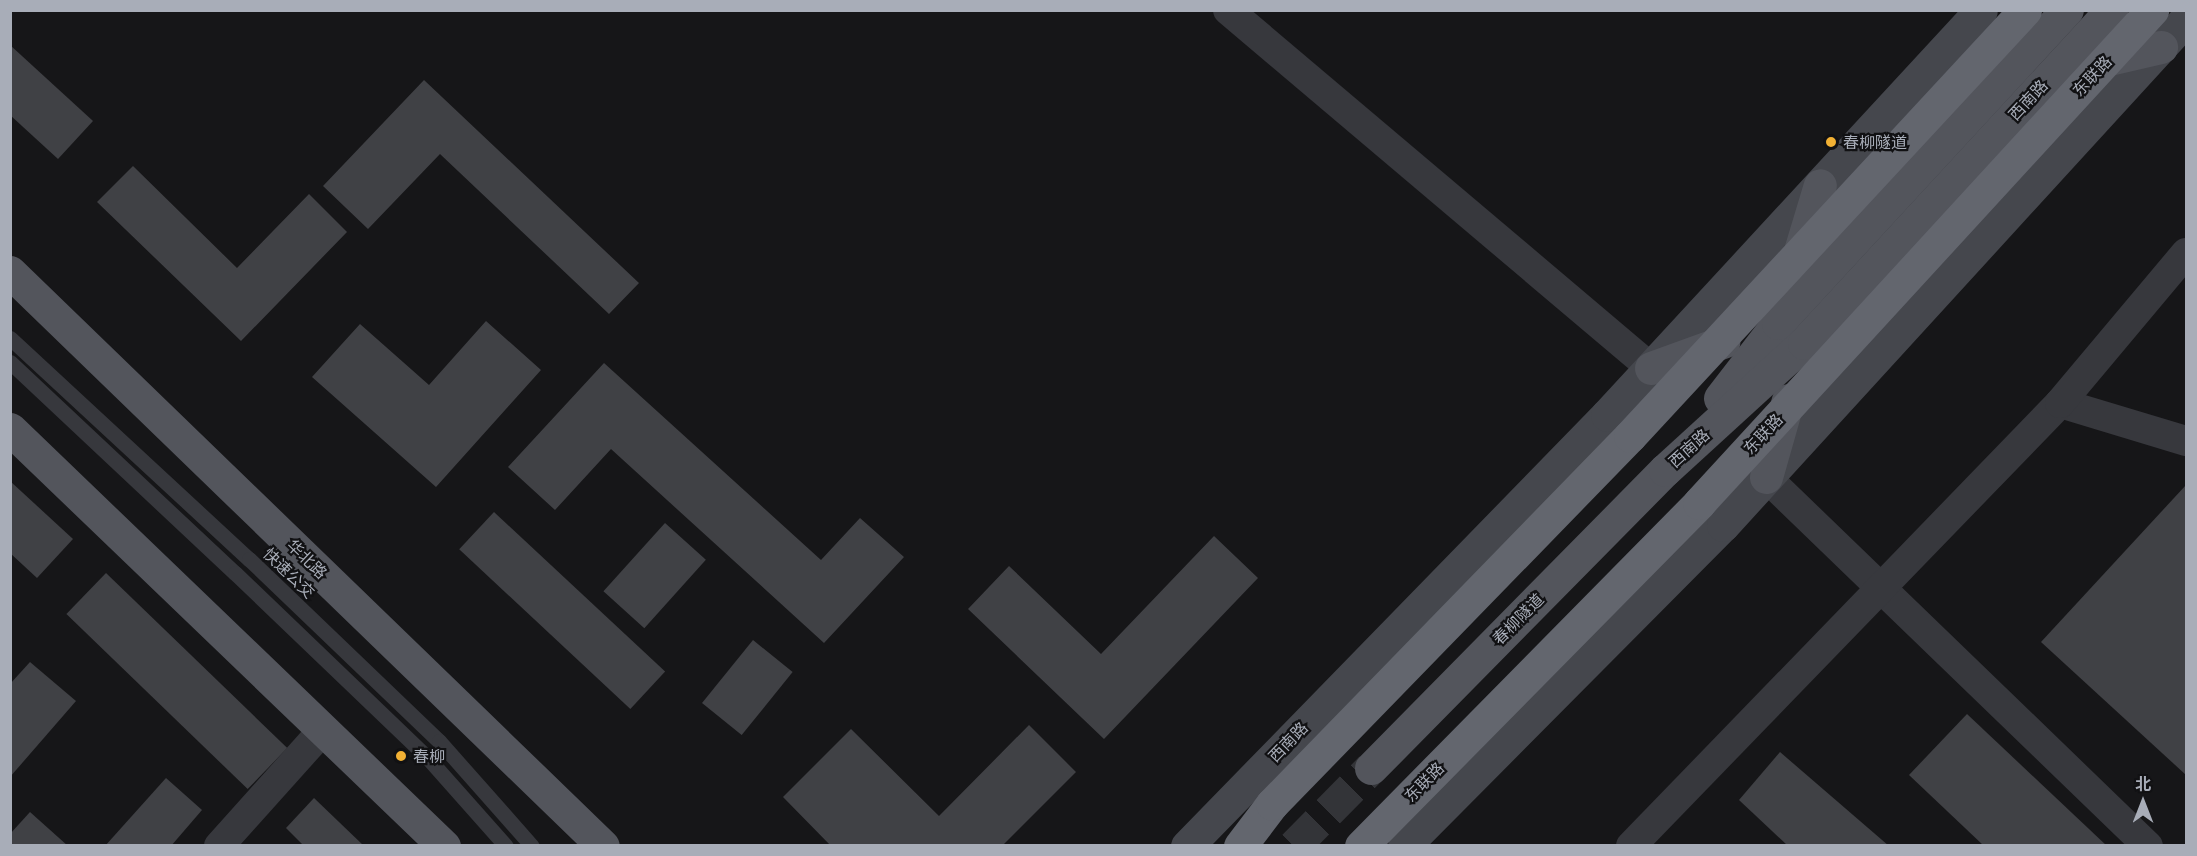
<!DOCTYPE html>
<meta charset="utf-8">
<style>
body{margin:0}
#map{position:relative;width:2197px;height:856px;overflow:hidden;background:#161618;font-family:"Archivo Narrow","Noto Sans SC",sans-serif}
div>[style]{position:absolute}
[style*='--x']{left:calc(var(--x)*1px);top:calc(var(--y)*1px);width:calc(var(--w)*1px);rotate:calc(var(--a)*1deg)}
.building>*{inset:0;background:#404145;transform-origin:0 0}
.primary-tunnel>*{height:33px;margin-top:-16.5px;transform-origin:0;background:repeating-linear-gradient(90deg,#333438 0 33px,transparent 0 49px)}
.lane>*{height:15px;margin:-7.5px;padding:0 7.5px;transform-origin:7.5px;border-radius:7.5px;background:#37383d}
.street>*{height:30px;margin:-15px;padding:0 15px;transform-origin:15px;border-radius:15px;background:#37383d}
.secondary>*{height:33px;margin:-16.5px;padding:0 16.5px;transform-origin:16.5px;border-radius:16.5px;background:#45474d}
.primary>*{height:33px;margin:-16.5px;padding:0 16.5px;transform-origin:16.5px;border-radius:16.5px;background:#53555c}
.highway-bridge>*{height:33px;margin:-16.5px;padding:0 16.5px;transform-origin:16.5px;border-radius:16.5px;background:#63666e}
.dots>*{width:16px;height:16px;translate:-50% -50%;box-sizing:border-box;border:3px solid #111113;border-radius:50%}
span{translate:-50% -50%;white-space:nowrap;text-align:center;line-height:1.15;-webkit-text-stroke:4.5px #111113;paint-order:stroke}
.street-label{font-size:16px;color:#a8adb8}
.poi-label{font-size:16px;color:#a8adb8}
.left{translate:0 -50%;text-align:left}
.frame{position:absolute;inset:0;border:12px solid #a8adb8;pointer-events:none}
.north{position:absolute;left:2113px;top:772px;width:60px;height:60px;-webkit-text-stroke:4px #111113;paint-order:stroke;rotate:0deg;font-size:16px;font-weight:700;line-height:24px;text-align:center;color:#a8adb8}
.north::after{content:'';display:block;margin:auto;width:21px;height:27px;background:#a8adb8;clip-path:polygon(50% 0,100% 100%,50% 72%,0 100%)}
</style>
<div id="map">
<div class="building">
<div style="clip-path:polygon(10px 45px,93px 121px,58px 159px,10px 115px)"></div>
<div style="clip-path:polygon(424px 80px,639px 283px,609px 314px,440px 154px,368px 229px,323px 186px)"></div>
<div style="clip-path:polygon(133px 166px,237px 268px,309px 194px,347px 232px,241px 341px,97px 202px)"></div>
<div style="clip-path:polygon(486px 321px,541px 370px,436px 487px,312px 377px,360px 324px,429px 385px)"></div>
<div style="clip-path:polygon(604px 363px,821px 560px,860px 518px,904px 557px,824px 643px,611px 449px,555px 510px,508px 467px)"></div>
<div style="clip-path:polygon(10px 481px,73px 539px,37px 578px,10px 553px)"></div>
<div style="clip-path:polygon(2186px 485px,2186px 775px,2041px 642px)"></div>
<div style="left:494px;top:512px;width:234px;height:51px;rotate:43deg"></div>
<div style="left:665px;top:523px;width:55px;height:92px;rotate:42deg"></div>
<div style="clip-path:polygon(1214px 536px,1258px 578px,1104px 739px,968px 609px,1009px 566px,1101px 654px)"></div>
<div style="left:106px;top:573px;width:252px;height:57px;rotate:44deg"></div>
<div style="left:753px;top:640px;width:51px;height:81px;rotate:39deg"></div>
<div style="clip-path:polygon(30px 662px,76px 701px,10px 777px,10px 684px)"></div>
<div style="clip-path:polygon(1967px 714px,2107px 846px,1984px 846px,1909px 775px)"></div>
<div style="clip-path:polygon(1029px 725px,1076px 772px,1002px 846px,831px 846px,783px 797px,851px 729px,939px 816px)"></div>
<div style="clip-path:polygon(1780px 752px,1889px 846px,1788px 846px,1739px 800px)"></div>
<div style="clip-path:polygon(166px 778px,202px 810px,171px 846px,105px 846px)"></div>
<div style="clip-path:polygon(314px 798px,364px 846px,304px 846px,286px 828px)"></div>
<div style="clip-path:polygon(30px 812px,68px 846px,10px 846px,10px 834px)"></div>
</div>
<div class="primary-tunnel">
<div style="--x:1294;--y:846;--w:110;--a:-45.4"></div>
</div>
<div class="lane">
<div style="--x:10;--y:338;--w:326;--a:42.8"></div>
<div style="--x:249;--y:559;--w:263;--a:43.8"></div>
<div style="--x:439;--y:741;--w:140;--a:48.5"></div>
<div style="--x:10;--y:362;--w:308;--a:43.2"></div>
<div style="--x:235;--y:573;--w:265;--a:43.8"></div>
<div style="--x:426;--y:756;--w:120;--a:48.4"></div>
</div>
<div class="street">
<div style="--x:1228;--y:10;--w:554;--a:40.24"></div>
<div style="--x:2060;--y:403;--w:132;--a:16.8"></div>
<div style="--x:1766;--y:477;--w:531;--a:44.01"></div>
<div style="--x:219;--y:846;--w:156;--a:-48.1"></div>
<div style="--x:1631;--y:846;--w:617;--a:-45.92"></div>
<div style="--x:2060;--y:403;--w:196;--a:-50"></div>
</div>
<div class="secondary">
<div style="--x:1187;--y:846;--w:602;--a:-45.74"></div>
<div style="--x:1607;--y:415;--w:551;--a:-47.28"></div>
<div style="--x:1404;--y:846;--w:453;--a:-45.2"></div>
<div style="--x:1723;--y:525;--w:686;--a:-47.54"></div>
</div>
<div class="primary">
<div style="--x:2092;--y:63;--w:71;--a:-13.1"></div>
<div style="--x:1797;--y:261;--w:79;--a:-73.2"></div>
<div style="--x:10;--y:272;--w:825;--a:44.07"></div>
<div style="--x:1651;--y:368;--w:77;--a:-19.9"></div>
<div style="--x:1720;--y:398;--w:95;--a:-52.3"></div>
<div style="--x:1778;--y:323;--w:426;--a:-47.3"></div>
<div style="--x:10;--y:429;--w:602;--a:43.86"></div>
<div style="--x:1766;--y:477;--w:80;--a:-74.1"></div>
<div style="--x:1371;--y:768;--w:419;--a:-45.4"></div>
<div style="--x:1665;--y:470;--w:188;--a:-42.4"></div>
<div style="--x:1804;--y:343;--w:453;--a:-47.3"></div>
</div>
<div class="highway-bridge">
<div style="--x:1240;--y:846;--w:53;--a:-52.7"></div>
<div style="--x:1272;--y:804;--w:513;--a:-45.79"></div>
<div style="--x:1630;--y:436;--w:581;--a:-47.16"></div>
<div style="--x:1361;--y:846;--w:482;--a:-45.4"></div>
<div style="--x:1699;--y:503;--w:670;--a:-47.42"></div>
</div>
<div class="dots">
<div style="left:1831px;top:142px;background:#f2b134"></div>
<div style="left:401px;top:756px;background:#f2b134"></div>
</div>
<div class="street-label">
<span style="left:2092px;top:76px;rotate:-47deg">东联路</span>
<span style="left:2028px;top:100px;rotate:-47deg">西南路</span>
<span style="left:1763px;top:434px;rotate:-47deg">东联路</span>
<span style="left:1689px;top:448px;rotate:-42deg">西南路</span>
<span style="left:307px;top:559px;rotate:44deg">华北路</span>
<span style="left:289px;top:573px;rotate:44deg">快速公交</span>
<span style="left:1518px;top:619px;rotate:-45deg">春柳隧道</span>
<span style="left:1288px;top:742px;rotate:-46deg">西南路</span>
<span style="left:1424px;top:782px;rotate:-45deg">东联路</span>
</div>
<div class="poi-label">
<span class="left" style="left:1843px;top:142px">春柳隧道</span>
<span class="left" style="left:413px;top:756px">春柳</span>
</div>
<div class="frame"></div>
<div class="north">北</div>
</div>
